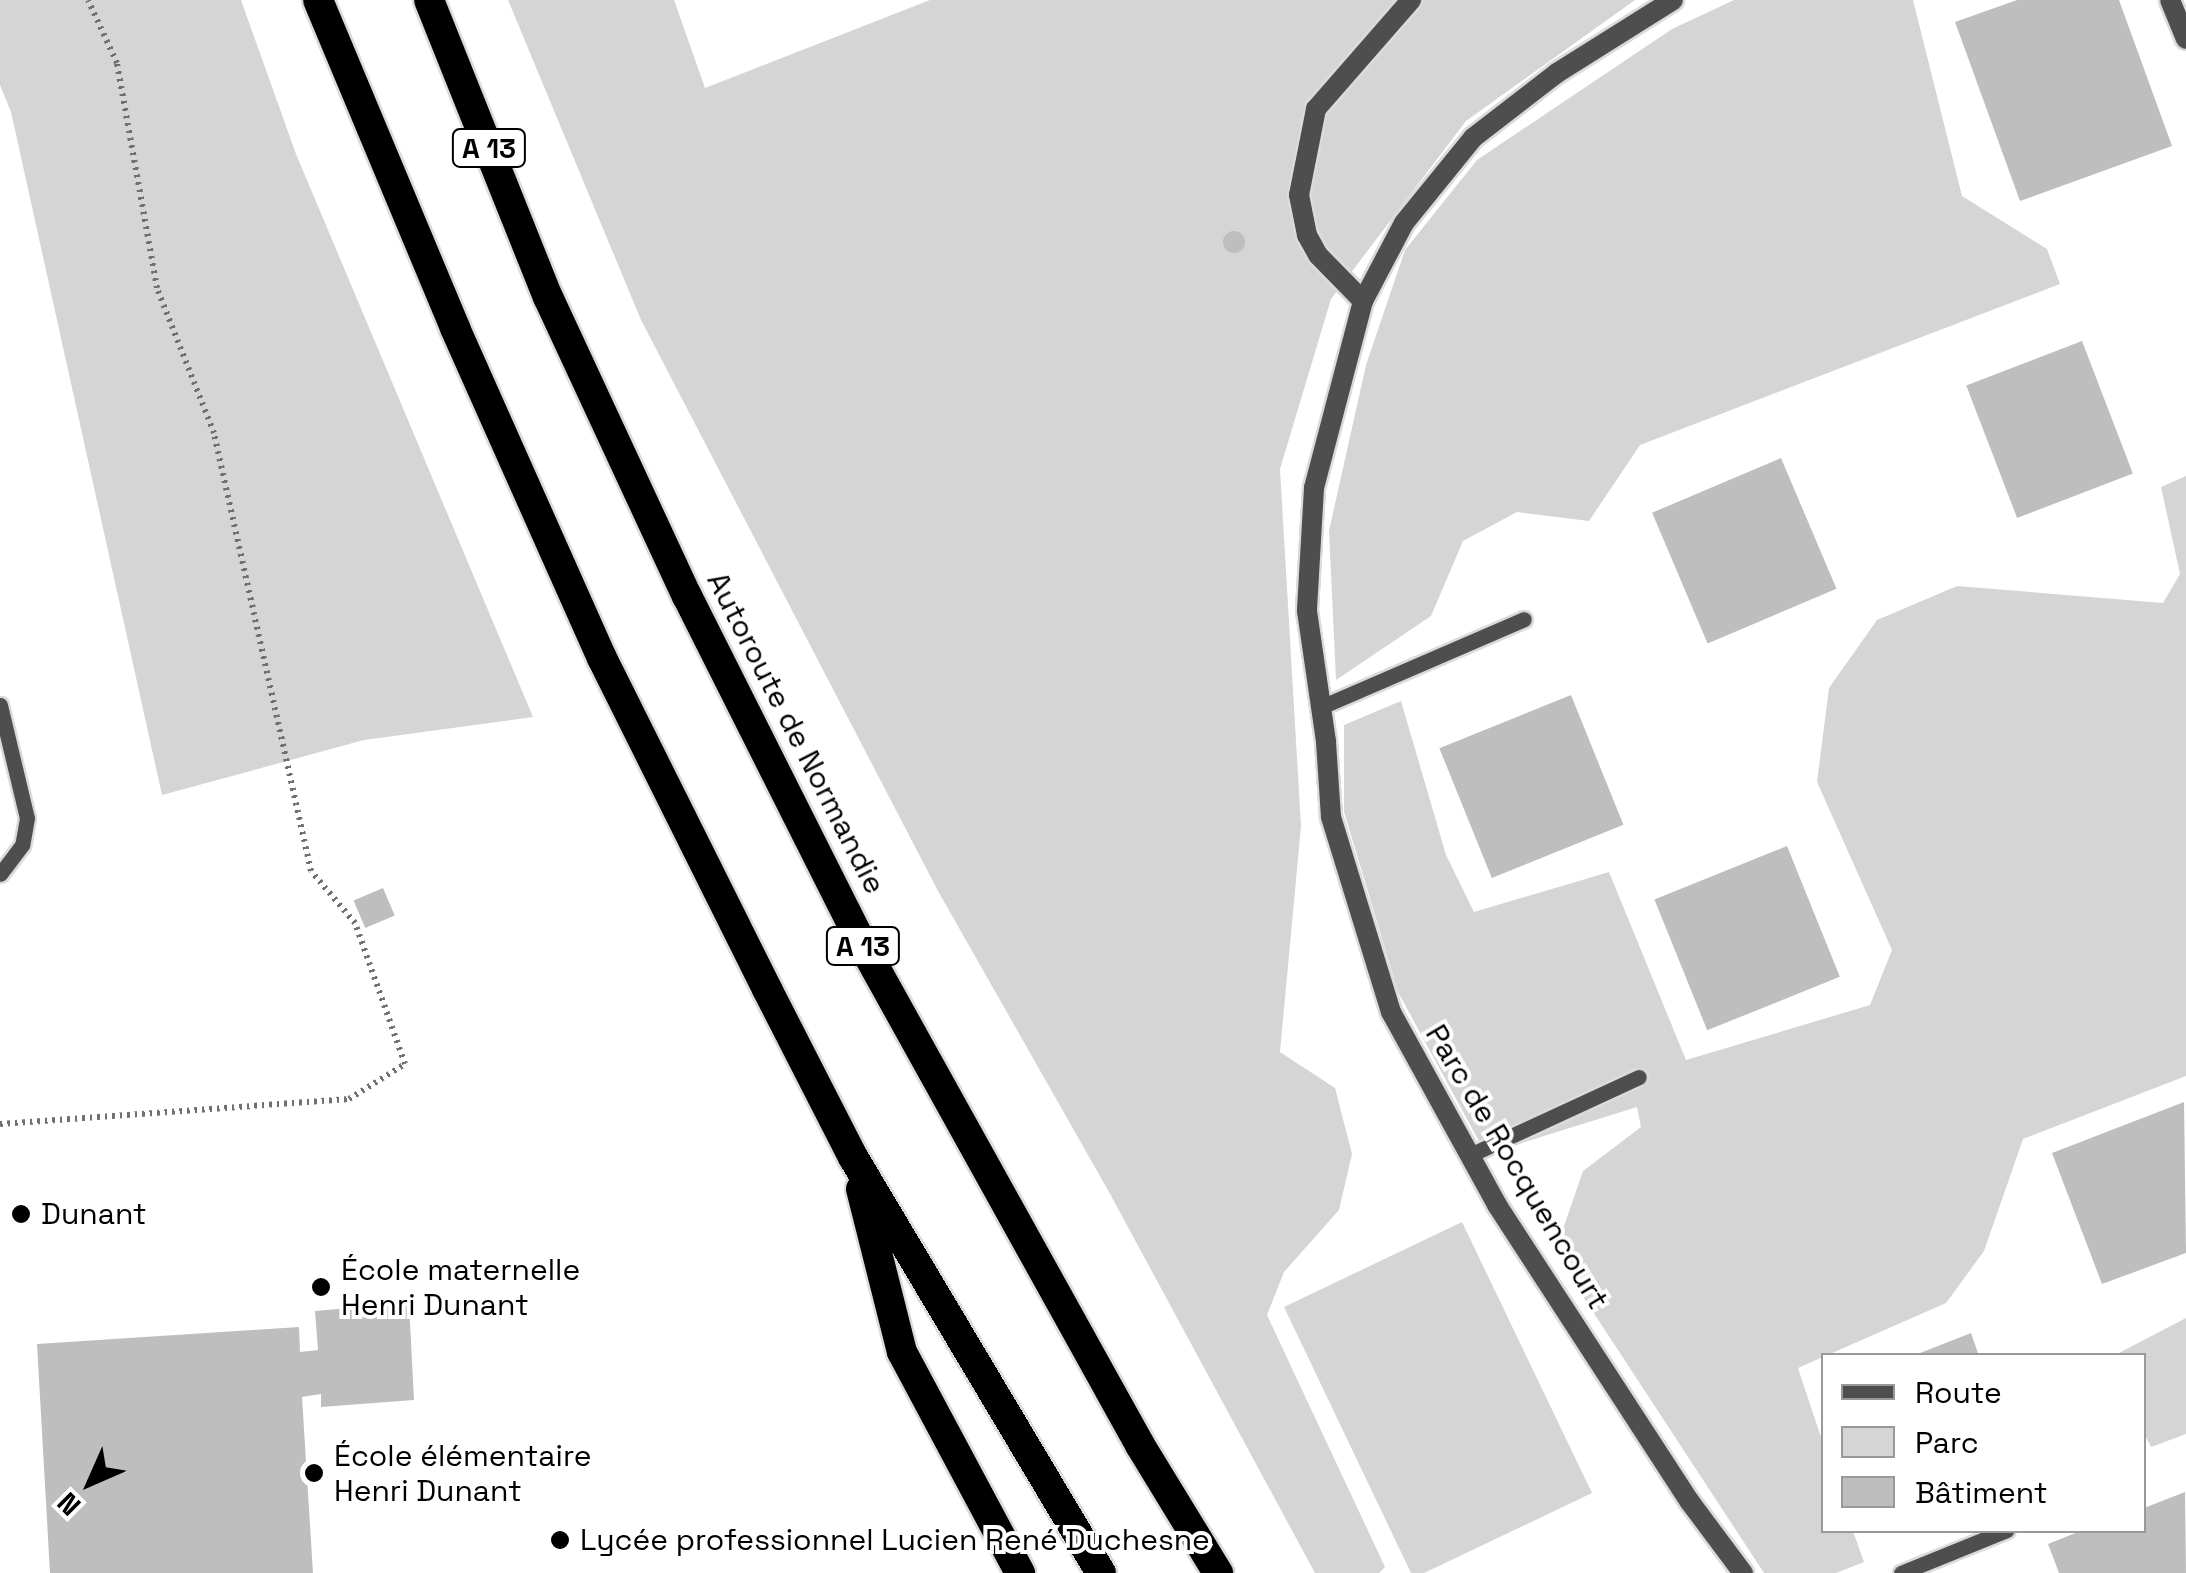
<!DOCTYPE html>
<meta charset="utf-8">
<style>
body{margin:0}
#map{position:relative;width:2186px;height:1573px;overflow:hidden;background:#fff;font-family:"Space Grotesk",sans-serif}
div>[style]{position:absolute}
[style*='--x']{left:calc(var(--x)*1px);top:calc(var(--y)*1px);width:calc(var(--w)*1px);rotate:calc(var(--a)*1deg)}
.green>*{inset:0;background:#d5d5d5}
.building>*{inset:0;background:#bebebe;transform-origin:0 0}
.round{border-radius:50%}
.path>*{height:6px;margin-top:-3px;transform-origin:0;background:repeating-linear-gradient(90deg,#707070 0 2.5px,transparent 0 7.5px)}
.roads{filter:drop-shadow(2px 0 #dbdbdb) drop-shadow(-2px 0 #dbdbdb) drop-shadow(0 2px #dbdbdb) drop-shadow(0 -2px #dbdbdb)}
.service>*{height:15px;margin:-7.5px;padding:0 7.5px;transform-origin:7.5px;border-radius:7.5px;background:#4e4e4e}
.minor>*{height:20px;margin:-10px;padding:0 10px;transform-origin:10px;border-radius:10px;background:#4e4e4e}
.motorway>*{height:30px;margin:-15px;padding:0 15px;transform-origin:15px;border-radius:15px;background:#000}
.dots>*{width:28px;height:28px;translate:-50% -50%;box-sizing:border-box;border:5px solid #fff;border-radius:50%}
span{translate:-50% -50%;white-space:nowrap;text-align:center;line-height:1.15;-webkit-text-stroke:8px #fff;paint-order:stroke}
.shield-label span{padding:2px 8px;background:#fff;border:2px solid;border-radius:8px;-webkit-text-stroke-width:0}
.shield-label{font-size:28px;color:#000;font-weight:700}
.street-label{font-size:30px;color:#000}
.poi-label{font-size:30px;color:#000}
.left{translate:0 -50%;text-align:left}
.legend{position:absolute;left:1821px;top:1353px;width:325px;height:180px;box-sizing:border-box;background:#fff;border:2px solid #999;margin:0;padding:12px 18px;list-style:none;font-size:30px;color:#000}
.legend li{display:flex;align-items:center;gap:20px;height:50px}
.legend b{width:50px;border:2px solid #999}
.north{position:absolute;left:40px;top:1433px;width:100px;height:100px;-webkit-text-stroke:8px #fff;paint-order:stroke;rotate:225deg;font-size:28px;font-weight:700;line-height:40px;text-align:center;color:#000}
.north::after{content:'';display:block;margin:auto;width:35px;height:45px;background:#000;clip-path:polygon(50% 0,100% 100%,50% 72%,0 100%)}
</style>
<div id="map">
<div class="green">
<div style="clip-path:polygon(0 0,241px 0,296px 154px,533px 717px,364px 740px,162px 795px,11px 112px,0 85px)"></div>
<div style="clip-path:polygon(508px 0,674px 0,705px 88px,930px 0,1635px 0,1466px 121px,1331px 299px,1280px 469px,1301px 826px,1280px 1052px,1335px 1088px,1352px 1154px,1339px 1210px,1284px 1272px,1267px 1315px,1385px 1567px,1379px 1573px,1315px 1573px,1109px 1192px,938px 891px,641px 320px)"></div>
<div style="clip-path:polygon(1734px 0,1913px 0,1962px 196px,2047px 249px,2060px 284px,1640px 445px,1589px 521px,1517px 512px,1463px 541px,1431px 616px,1336px 680px,1329px 531px,1366px 365px,1405px 250px,1477px 160px,1672px 29px)"></div>
<div style="clip-path:polygon(2186px 476px,2186px 1076px,2023px 1139px,1984px 1251px,1946px 1303px,1798px 1368px,1823px 1443px,1824px 1530px,1853px 1531px,1864px 1562px,1836px 1573px,1764px 1573px,1580px 1292px,1562px 1232px,1583px 1171px,1641px 1127px,1637px 1107px,1486px 1154px,1398px 992px,1344px 812px,1344px 725px,1401px 701px,1446px 855px,1474px 912px,1609px 872px,1686px 1060px,1870px 1005px,1892px 950px,1817px 782px,1829px 688px,1877px 620px,1957px 586px,2163px 603px,2180px 574px,2161px 487px)"></div>
<div style="clip-path:polygon(1462px 1222px,1592px 1493px,1424px 1573px,1411px 1573px,1284px 1307px)"></div>
<div style="clip-path:polygon(2186px 1318px,2186px 1434px,2151px 1447px,2144px 1433px,2144px 1356px,2115px 1355px)"></div>
</div>
<div class="building">
<div style="clip-path:polygon(2017px 0,2119px 0,2172px 146px,2020px 201px,1955px 22px)"></div>
<div class="round" style="left:1223px;top:231px;width:22px;height:22px"></div>
<div style="left:2082px;top:341px;width:142px;height:124px;rotate:69deg"></div>
<div style="left:1781px;top:458px;width:142px;height:140px;rotate:67deg"></div>
<div style="left:1571px;top:695px;width:140px;height:142px;rotate:68deg"></div>
<div style="left:1787px;top:846px;width:141px;height:143px;rotate:68deg"></div>
<div style="left:383px;top:888px;width:30px;height:32px;rotate:67deg"></div>
<div style="clip-path:polygon(2184px 1102px,2186px 1253px,2102px 1284px,2052px 1153px)"></div>
<div style="clip-path:polygon(409px 1303px,414px 1400px,321px 1407px,321px 1394px,302px 1397px,313px 1573px,50px 1573px,37px 1344px,299px 1327px,300px 1352px,318px 1350px,315px 1311px)"></div>
<div style="clip-path:polygon(1971px 1333px,1979px 1356px,1915px 1356px,1915px 1355px)"></div>
<div style="clip-path:polygon(2185px 1492px,2186px 1573px,2059px 1573px,2048px 1544px,2083px 1530px,2144px 1530px,2144px 1508px)"></div>
</div>
<div class="path">
<div style="--x:0;--y:1124;--w:350;--a:-4.1"></div>
<div style="--x:349;--y:1099;--w:66;--a:-32"></div>
<div style="--x:405;--y:1064;--w:150;--a:-109.5"></div>
<div style="--x:355;--y:923;--w:68;--a:-130.2"></div>
<div style="--x:311;--y:871;--w:449;--a:-102.5"></div>
<div style="--x:214;--y:433;--w:156;--a:-111.5"></div>
<div style="--x:157;--y:288;--w:229;--a:-100.1"></div>
<div style="--x:117;--y:63;--w:69;--a:-114.7"></div>
</div>
<div class="roads">
<div class="service">
<div style="--x:0;--y:705;--w:116;--a:76.6"></div>
<div style="--x:27;--y:818;--w:27;--a:100"></div>
<div style="--x:22;--y:845;--w:36;--a:127"></div>
<div style="--x:1321;--y:707;--w:221;--a:-23.4"></div>
<div style="--x:1470;--y:1155;--w:186;--a:-24.8"></div>
<div style="--x:1901;--y:1573;--w:114;--a:-22.1"></div>
</div>
<div class="minor">
<div style="--x:1673;--y:0;--w:137;--a:147.8"></div>
<div style="--x:1557;--y:73;--w:106;--a:142.3"></div>
<div style="--x:1473;--y:138;--w:109;--a:129.1"></div>
<div style="--x:1404;--y:223;--w:88;--a:117.7"></div>
<div style="--x:1363;--y:301;--w:193;--a:104.7"></div>
<div style="--x:1314;--y:488;--w:123;--a:93.3"></div>
<div style="--x:1307;--y:611;--w:132;--a:81.7"></div>
<div style="--x:1326;--y:742;--w:75;--a:86.2"></div>
<div style="--x:1331;--y:817;--w:204;--a:72.9"></div>
<div style="--x:1391;--y:1012;--w:220;--a:61.2"></div>
<div style="--x:1497;--y:1205;--w:354;--a:57"></div>
<div style="--x:1690;--y:1502;--w:89;--a:53.3"></div>
<div style="--x:2170;--y:0;--w:42;--a:67.7"></div>
<div style="--x:1363;--y:301;--w:64;--a:-134.4"></div>
<div style="--x:1318;--y:255;--w:23;--a:-119"></div>
<div style="--x:1307;--y:235;--w:41;--a:-101.3"></div>
<div style="--x:1299;--y:195;--w:88;--a:-78.8"></div>
<div style="--x:1316;--y:109;--w:145;--a:-48.9"></div>
</div>
<div class="motorway">
<div style="--x:318;--y:0;--w:355;--a:67.3"></div>
<div style="--x:455;--y:328;--w:361;--a:66"></div>
<div style="--x:602;--y:658;--w:370;--a:63.5"></div>
<div style="--x:767;--y:989;--w:189;--a:62.9"></div>
<div style="--x:853;--y:1157;--w:484;--a:59.2"></div>
<div style="--x:429;--y:0;--w:320;--a:68.2"></div>
<div style="--x:548;--y:297;--w:330;--a:65.1"></div>
<div style="--x:687;--y:596;--w:390;--a:63.3"></div>
<div style="--x:862;--y:944;--w:573;--a:60.97"></div>
<div style="--x:1140;--y:1445;--w:150;--a:58.6"></div>
<div style="--x:861;--y:1189;--w:168;--a:75.9"></div>
<div style="--x:902;--y:1352;--w:251;--a:61.9"></div>
</div>
</div>
<div class="dots">
<div style="left:21px;top:1214px;background:#000"></div>
<div style="left:321px;top:1287px;background:#000"></div>
<div style="left:314px;top:1473px;background:#000"></div>
<div style="left:560px;top:1540px;background:#000"></div>
</div>
<div class="shield-label">
<span style="left:489px;top:148px">A 13</span>
<span style="left:863px;top:946px">A 13</span>
</div>
<div class="street-label">
<span style="left:796px;top:733px;rotate:63deg">Autoroute de Normandie</span>
<span style="left:1517px;top:1167px;rotate:59deg">Parc de Rocquencourt</span>
</div>
<div class="poi-label">
<span class="left" style="left:41px;top:1214px">Dunant</span>
<span class="left" style="left:341px;top:1287px">École maternelle<br>Henri Dunant</span>
<span class="left" style="left:334px;top:1473px">École élémentaire<br>Henri Dunant</span>
<span class="left" style="left:580px;top:1540px">Lycée professionnel Lucien René Duchesne</span>
</div>
<ul class="legend">
<li><b style="height:12px;background:#4e4e4e"></b>Route</li>
<li><b style="height:28px;background:#d5d5d5"></b>Parc</li>
<li><b style="height:28px;background:#bebebe"></b>Bâtiment</li>
</ul>
<div class="north">N</div>
</div>
